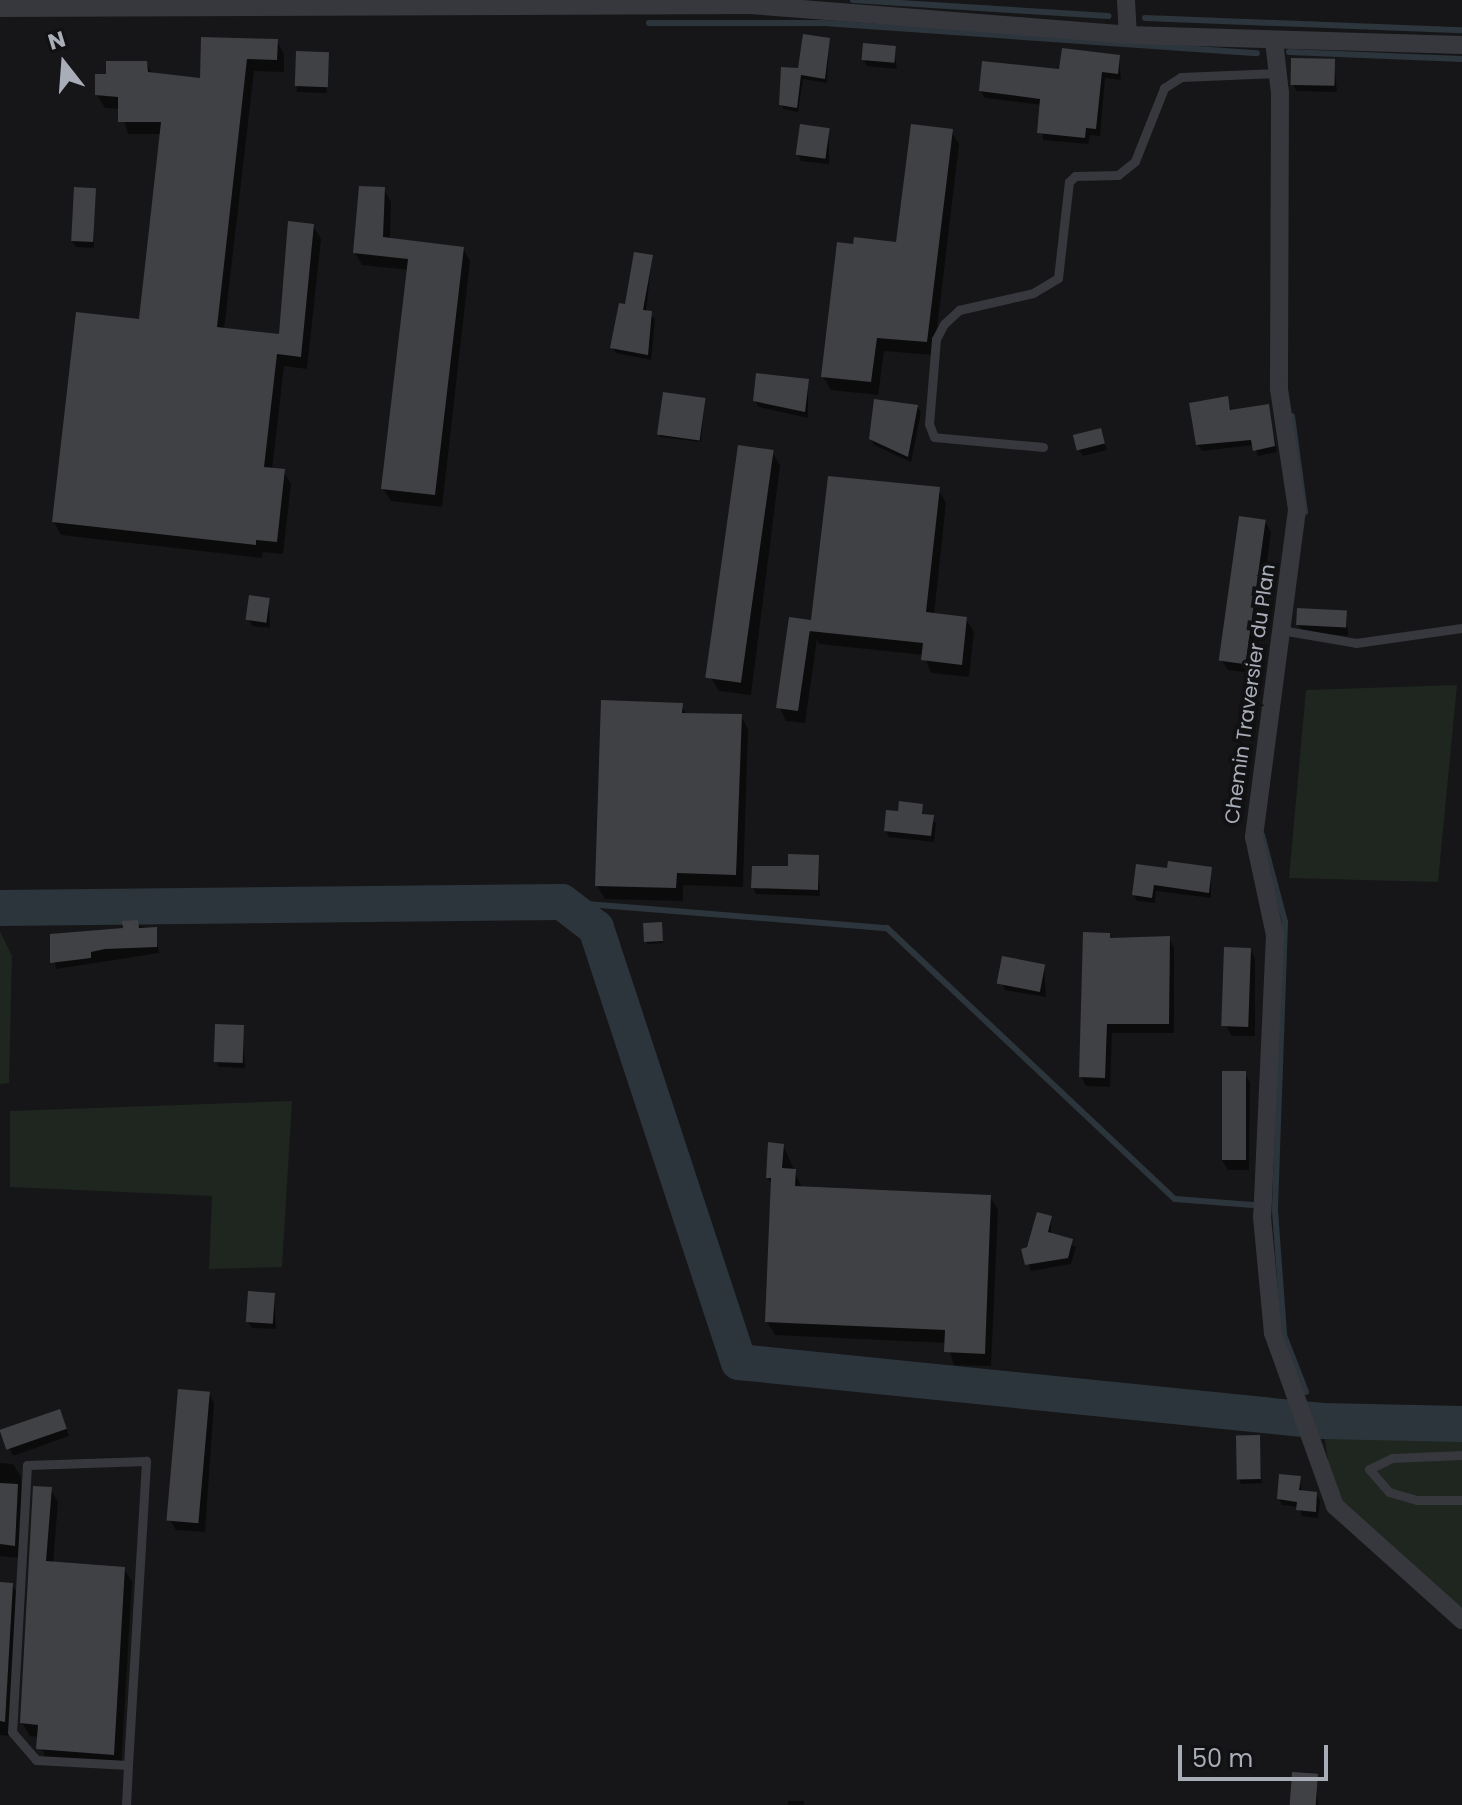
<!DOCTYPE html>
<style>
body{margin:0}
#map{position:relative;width:1462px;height:1805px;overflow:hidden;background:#161618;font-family:Poppins,sans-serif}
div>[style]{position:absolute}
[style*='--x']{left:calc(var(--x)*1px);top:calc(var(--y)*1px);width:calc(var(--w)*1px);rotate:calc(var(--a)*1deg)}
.green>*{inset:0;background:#1e261f}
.shadow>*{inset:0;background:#0007;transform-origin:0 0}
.stream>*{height:6px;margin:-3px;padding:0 3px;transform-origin:3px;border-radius:3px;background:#2c353c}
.river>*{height:36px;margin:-18px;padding:0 18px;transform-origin:18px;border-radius:18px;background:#2c353c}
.building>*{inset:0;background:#404145;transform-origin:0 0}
.service>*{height:9px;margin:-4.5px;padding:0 4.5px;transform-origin:4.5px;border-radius:4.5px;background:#37383d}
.minor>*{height:18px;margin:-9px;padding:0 9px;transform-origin:9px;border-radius:9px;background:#37383d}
span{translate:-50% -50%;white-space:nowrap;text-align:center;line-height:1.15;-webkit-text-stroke:8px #111113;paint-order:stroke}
.street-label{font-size:20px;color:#a8adb8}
.north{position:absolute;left:24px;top:24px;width:80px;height:80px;-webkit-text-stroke:6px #111113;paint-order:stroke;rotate:343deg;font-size:22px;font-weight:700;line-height:32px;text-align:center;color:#a8adb8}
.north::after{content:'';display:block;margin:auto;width:28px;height:36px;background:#a8adb8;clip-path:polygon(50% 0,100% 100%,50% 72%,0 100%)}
.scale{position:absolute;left:1178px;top:1745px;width:150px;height:36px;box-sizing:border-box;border:4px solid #a8adb8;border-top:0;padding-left:10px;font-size:24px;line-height:28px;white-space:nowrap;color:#a8adb8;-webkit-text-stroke:6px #111113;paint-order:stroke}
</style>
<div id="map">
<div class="green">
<div style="clip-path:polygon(1457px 685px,1438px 882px,1289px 878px,1306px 690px)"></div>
<div style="clip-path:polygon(0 931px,12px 956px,9px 1083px,0 1084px)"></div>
<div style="clip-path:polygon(292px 1101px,282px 1267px,209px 1269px,212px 1196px,10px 1187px,10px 1111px)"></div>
<div style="clip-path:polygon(1324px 1433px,1462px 1437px,1462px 1609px,1345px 1506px,1331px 1479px)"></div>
</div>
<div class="shadow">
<div style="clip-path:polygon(829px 40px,827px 83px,803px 79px,798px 112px,784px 109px,781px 105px,800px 70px)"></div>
<div style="clip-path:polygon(277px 41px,284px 54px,284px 72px,254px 71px,224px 330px,281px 336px,313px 226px,321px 239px,307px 369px,284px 366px,272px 470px,283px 471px,291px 484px,283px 554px,263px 552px,262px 558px,61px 535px,54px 522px,140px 321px,162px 134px,128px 134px,120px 109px,105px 108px,97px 95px,108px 75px,146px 63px,153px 75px,202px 80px)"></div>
<div style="clip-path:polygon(894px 48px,897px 69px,867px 66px,864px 60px)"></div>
<div style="left:298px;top:53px;width:30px;height:39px;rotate:2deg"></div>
<div style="clip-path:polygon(1119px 57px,1121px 80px,1105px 78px,1100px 136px,1090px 135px,1088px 144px,1043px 140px,1042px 105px,985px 98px,981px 91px)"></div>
<div style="clip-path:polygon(1334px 61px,1337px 92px,1297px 91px,1293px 85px)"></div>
<div style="clip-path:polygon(829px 130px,829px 164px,801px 161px,798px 154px)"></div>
<div style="clip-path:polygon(951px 131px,959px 144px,934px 355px,884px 351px,878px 395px,831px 390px,823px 377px,898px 244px)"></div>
<div style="clip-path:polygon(384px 189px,391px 202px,390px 240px,463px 248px,470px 261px,442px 507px,391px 501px,383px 489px,409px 270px,362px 265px,355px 253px)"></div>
<div style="clip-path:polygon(94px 190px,94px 248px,76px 247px,72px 241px)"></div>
<div style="clip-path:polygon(652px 257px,646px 312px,655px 319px,651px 360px,616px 353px,612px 347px,627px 306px)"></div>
<div style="clip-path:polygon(808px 381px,808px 418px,759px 407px,755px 401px)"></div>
<div style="clip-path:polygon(1227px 398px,1232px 412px,1268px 406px,1277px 452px,1258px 456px,1254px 445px,1202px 451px,1198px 445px)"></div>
<div style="clip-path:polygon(705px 400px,701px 442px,661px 437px,659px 435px)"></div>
<div style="clip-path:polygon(917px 406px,921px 412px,911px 462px,874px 445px,871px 438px)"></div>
<div style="clip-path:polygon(1100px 430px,1107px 450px,1083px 456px,1079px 450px)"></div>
<div style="clip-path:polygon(772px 452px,780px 465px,751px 695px,719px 691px,711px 678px)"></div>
<div style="clip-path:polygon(938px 489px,946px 503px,934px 615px,966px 619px,974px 632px,969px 677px,931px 673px,924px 655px,819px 644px,817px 639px,805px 723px,786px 721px,779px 707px,812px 622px)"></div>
<div style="clip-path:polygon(1265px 522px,1271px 532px,1252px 673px,1228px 670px,1222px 660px)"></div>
<div style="clip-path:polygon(269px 600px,270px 628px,252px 626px,249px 620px)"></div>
<div style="clip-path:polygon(1346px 613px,1348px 636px,1302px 631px,1298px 625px)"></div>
<div style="clip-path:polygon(681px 705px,687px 715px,741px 716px,748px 729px,743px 887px,683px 885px,683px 901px,605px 899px,597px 886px)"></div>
<div style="clip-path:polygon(921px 806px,924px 816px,936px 823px,934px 842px,889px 837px,886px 831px,900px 813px)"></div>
<div style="clip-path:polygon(818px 857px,820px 896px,756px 894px,753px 888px)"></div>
<div style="clip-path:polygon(1211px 869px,1211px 898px,1156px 891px,1155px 903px,1137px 901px,1134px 895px,1169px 871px)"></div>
<div style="clip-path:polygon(125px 923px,155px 929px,159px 953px,56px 969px,52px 935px,125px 930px)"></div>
<div style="clip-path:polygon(662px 927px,663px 943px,648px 944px,646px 942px)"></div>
<div style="clip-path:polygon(1109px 935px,1111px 940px,1169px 938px,1174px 948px,1174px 1033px,1112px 1033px,1110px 1087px,1086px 1086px,1081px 1076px)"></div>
<div style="clip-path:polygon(1250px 949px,1255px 959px,1255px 1036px,1232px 1036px,1226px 1026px)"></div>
<div style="clip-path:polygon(1044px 965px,1046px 997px,1005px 990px,1002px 983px)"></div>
<div style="clip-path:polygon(242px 1027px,245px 1068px,219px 1067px,216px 1061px)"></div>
<div style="clip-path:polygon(1245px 1073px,1250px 1083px,1249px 1170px,1228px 1170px,1222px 1160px)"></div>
<div style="clip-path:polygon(783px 1145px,802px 1188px,990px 1197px,998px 1210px,991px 1366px,954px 1365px,947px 1343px,775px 1335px,767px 1322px,773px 1187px,768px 1178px)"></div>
<div style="clip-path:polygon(1051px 1218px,1051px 1235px,1076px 1247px,1071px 1264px,1031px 1271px,1023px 1250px)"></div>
<div style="clip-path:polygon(274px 1295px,276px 1329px,252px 1328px,248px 1322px)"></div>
<div style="clip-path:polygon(209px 1394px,214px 1403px,205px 1532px,176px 1530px,170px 1520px)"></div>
<div style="clip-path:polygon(63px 1418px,69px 1436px,13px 1456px,3px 1431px)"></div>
<div style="clip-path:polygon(1259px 1437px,1262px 1483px,1241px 1484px,1239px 1479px)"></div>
<div style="clip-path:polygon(0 1463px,13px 1464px,21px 1477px,21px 1558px,0 1556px)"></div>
<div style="clip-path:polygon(1299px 1478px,1302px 1492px,1316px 1494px,1320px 1500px,1318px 1518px,1302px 1516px,1299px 1507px,1282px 1505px,1279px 1499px)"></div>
<div style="clip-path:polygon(50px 1489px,58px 1502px,53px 1564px,124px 1569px,132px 1582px,121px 1767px,46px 1761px,39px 1737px,30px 1736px,22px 1723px)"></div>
<div style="clip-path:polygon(0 1584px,12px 1585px,19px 1597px,11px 1736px,0 1735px)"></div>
<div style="clip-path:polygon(1316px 1776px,1318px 1805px,1292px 1805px)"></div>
<div style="left:788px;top:1801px;width:16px;height:4px"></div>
</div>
<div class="stream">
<div style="--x:853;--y:0;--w:256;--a:3.6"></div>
<div style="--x:1145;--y:18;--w:317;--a:2.2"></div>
<div style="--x:649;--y:23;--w:175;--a:0"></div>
<div style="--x:824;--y:23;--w:434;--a:4"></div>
<div style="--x:1289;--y:52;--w:173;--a:2.3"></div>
<div style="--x:1292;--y:416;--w:97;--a:82.3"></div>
<div style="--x:1262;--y:835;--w:90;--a:75.2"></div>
<div style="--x:1285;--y:922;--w:289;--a:92"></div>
<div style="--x:1275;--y:1211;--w:124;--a:85.8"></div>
<div style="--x:1284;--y:1335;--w:61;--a:68.9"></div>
<div style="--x:562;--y:902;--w:326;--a:4.6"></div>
<div style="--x:887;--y:928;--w:395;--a:43.3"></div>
<div style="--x:1175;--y:1199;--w:78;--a:4.4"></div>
</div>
<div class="river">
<div style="--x:0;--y:908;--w:562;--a:-0.61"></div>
<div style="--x:562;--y:902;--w:43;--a:37.4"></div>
<div style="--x:596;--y:928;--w:457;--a:71.8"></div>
<div style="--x:739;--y:1362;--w:586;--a:5.78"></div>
<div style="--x:1322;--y:1421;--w:140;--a:1.2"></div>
</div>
<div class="building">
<div style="clip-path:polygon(803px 34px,830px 38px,825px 79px,801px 75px,797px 108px,779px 105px,781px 67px,798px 68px)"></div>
<div style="clip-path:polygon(201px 37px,278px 39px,277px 60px,247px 59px,217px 327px,279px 334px,288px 221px,314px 224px,301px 357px,277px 354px,264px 467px,285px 469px,277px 542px,256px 540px,256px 545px,52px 522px,76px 312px,139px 319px,161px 122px,118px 122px,118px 97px,95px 95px,95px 74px,106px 74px,106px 61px,147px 61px,148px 72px,200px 78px)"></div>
<div style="left:863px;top:43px;width:33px;height:17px;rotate:5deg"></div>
<div style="clip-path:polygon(1062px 48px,1120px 55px,1118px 74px,1102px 72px,1096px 129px,1086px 128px,1085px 138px,1037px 133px,1040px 99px,979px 91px,982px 61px,1059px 69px)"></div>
<div style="left:296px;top:51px;width:33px;height:35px;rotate:2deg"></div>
<div style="left:1291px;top:58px;width:44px;height:27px;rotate:1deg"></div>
<div style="left:800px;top:124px;width:30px;height:31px;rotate:8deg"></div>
<div style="clip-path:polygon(911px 124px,953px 129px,927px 342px,877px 338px,871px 382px,821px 377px,837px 242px,853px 244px,854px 237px,896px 242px)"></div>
<div style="clip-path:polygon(359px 186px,385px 187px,383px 237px,464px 247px,435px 495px,381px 489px,408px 259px,353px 253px)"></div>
<div style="left:74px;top:187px;width:22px;height:54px;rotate:3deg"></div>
<div style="clip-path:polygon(634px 252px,653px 255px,643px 310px,652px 311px,648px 355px,610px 348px,619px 303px,625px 304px)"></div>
<div style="clip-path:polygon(756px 373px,809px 379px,805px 412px,753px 401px)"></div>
<div style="left:663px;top:392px;width:43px;height:43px;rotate:8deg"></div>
<div style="clip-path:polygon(1228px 396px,1230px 410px,1269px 404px,1275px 446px,1253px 451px,1251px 440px,1196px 445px,1189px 403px)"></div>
<div style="clip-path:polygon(874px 399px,918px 405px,908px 457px,869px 439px)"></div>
<div style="left:1101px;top:428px;width:16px;height:29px;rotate:76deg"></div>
<div style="left:738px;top:445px;width:36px;height:235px;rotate:8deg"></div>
<div style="clip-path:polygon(828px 476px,940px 487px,926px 612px,967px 617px,962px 665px,921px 660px,923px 643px,809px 631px,811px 622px,798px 711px,776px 708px,789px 617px,811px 620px)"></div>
<div style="left:1239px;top:516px;width:27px;height:146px;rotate:8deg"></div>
<div style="left:249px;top:595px;width:21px;height:25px;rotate:8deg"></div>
<div style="left:1297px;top:608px;width:50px;height:17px;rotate:3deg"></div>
<div style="clip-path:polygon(601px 700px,683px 703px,682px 713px,742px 714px,736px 875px,677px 873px,676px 888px,595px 886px)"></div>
<div style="clip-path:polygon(899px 801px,923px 804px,922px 814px,934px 815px,931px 836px,884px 831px,886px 810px,898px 811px)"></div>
<div style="clip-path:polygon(788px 854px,819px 855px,818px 890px,751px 888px,752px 866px,788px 866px)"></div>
<div style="clip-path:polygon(1168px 861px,1212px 867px,1209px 893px,1154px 885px,1152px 898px,1132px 895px,1136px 864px,1167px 868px)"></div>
<div style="clip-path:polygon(138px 920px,139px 928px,157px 927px,157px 947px,105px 949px,91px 952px,91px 958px,50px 963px,50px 934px,123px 928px,122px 921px)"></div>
<div style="left:662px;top:922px;width:19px;height:19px;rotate:87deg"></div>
<div style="clip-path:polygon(1083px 932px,1110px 933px,1110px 938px,1170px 936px,1169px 1024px,1107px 1024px,1105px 1078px,1079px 1077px)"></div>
<div style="left:1224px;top:947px;width:27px;height:79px;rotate:2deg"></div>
<div style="left:1002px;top:956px;width:44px;height:28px;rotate:11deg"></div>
<div style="left:215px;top:1024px;width:29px;height:38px;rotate:2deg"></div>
<div style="left:1222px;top:1071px;width:24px;height:89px"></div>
<div style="clip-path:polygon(768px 1142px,784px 1144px,782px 1168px,796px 1169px,795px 1186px,991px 1195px,985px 1354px,944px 1352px,945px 1330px,765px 1322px,771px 1178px,766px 1178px)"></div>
<div style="clip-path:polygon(1037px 1212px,1052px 1216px,1048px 1232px,1073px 1239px,1068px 1258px,1025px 1265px,1021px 1249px,1027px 1247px)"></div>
<div style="left:248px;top:1291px;width:27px;height:31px;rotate:4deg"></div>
<div style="left:178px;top:1389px;width:32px;height:132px;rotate:5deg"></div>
<div style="left:60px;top:1409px;width:21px;height:64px;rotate:71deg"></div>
<div style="left:1260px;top:1435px;width:44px;height:24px;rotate:89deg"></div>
<div style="clip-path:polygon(1279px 1474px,1301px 1476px,1299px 1490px,1317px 1492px,1316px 1512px,1296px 1510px,1297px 1502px,1277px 1499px)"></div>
<div style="clip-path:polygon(0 1483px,18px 1484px,15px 1546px,0 1544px)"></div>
<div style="clip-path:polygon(33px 1486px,52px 1487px,46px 1561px,125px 1567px,114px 1755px,36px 1749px,38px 1725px,20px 1723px)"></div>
<div style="clip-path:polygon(0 1582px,13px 1583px,5px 1722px,0 1721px)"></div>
<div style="left:1292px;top:1772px;width:26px;height:33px;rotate:4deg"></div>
</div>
<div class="service">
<div style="--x:1043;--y:447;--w:109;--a:-174.8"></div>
<div style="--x:934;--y:437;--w:14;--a:-111"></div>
<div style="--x:929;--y:424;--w:85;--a:-85.3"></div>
<div style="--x:936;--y:339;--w:17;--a:-62"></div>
<div style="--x:944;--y:324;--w:21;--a:-43"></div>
<div style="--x:959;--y:310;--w:76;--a:-12.9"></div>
<div style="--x:1033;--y:293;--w:29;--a:-31"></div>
<div style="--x:1058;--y:278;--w:97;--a:-83.5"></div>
<div style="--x:1069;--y:182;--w:8;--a:-45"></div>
<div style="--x:1075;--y:176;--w:43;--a:-1.3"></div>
<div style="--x:1118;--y:175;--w:22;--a:-39"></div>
<div style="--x:1135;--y:161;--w:79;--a:-68.3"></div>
<div style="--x:1164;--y:88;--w:20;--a:-33"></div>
<div style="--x:1181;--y:77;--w:96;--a:-2.4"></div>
<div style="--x:1281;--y:630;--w:76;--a:9.8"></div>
<div style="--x:1356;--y:643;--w:107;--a:-8.1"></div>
<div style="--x:1462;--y:1455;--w:70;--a:177.5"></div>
<div style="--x:1392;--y:1458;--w:25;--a:154"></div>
<div style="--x:1369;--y:1469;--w:30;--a:49"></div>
<div style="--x:1389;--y:1492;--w:29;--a:16"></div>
<div style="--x:1417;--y:1500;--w:45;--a:0"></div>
<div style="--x:126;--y:1805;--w:40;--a:-87.1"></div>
<div style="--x:128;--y:1765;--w:305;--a:-86.6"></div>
<div style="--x:146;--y:1461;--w:119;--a:178.1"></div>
<div style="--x:27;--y:1465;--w:267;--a:93.2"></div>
<div style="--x:12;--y:1732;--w:37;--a:49"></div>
<div style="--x:36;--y:1760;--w:92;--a:3.1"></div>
</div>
<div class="minor">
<div style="--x:1126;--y:0;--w:35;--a:87"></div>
<div style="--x:0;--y:8;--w:751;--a:-0.23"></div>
<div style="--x:751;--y:5;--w:378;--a:4.5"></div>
<div style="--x:1128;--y:35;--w:334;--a:1.7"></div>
<div style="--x:1274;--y:41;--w:52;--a:83.4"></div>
<div style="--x:1280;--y:93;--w:296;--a:90.2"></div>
<div style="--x:1279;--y:389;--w:122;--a:81.5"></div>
<div style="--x:1297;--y:510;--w:330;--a:97.5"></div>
<div style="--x:1254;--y:837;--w:100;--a:77.9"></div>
<div style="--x:1275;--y:935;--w:282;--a:92.6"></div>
<div style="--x:1262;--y:1217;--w:117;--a:84.6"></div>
<div style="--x:1273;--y:1333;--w:184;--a:70.3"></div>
<div style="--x:1335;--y:1506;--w:171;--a:41.9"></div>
</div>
<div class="street-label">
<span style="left:1250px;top:694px;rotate:-82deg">Chemin Traversier du Plan</span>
</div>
<div class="north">N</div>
<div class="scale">50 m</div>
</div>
